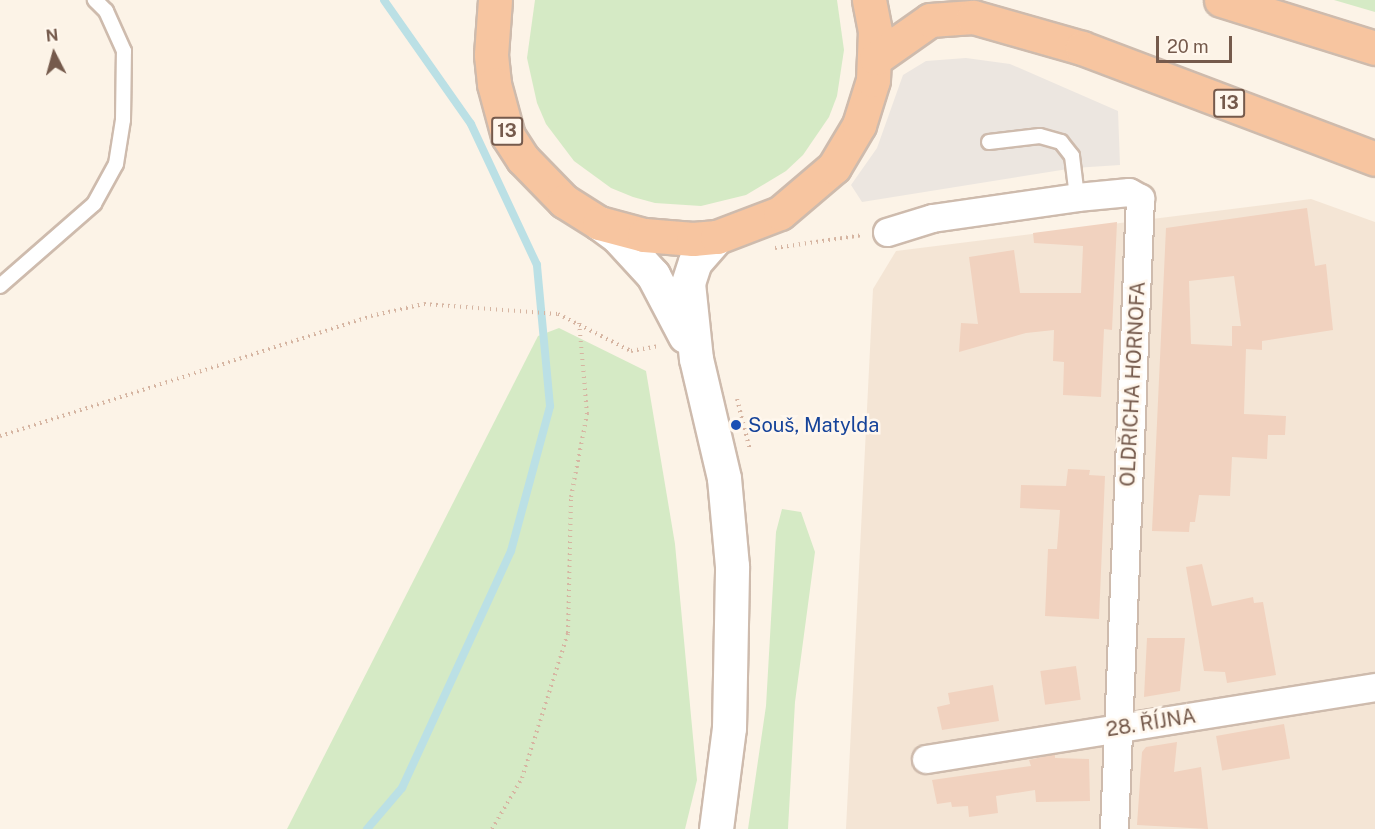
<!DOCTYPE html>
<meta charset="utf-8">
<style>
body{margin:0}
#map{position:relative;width:1375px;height:829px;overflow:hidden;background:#fcf3e7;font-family:"Public Sans",sans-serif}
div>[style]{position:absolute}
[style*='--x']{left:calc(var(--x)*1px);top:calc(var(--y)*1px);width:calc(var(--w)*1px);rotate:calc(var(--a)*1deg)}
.residential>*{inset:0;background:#f4e5d5}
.industrial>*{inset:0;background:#ece6e0}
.green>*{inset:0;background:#d5eac5}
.stream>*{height:8px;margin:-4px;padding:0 4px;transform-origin:4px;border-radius:4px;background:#bbe0e5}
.building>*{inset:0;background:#f1d2bf;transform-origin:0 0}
.path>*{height:4px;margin-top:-2px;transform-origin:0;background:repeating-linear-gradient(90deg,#d6b5a2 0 1.5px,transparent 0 6px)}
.roads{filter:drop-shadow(2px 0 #cebbad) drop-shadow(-2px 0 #cebbad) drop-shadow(0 2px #cebbad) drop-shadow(0 -2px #cebbad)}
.service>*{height:14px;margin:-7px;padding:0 7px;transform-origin:7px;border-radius:7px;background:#fff}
.minor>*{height:27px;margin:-13.5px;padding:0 13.5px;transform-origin:13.5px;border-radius:13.5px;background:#fff}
.tertiary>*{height:33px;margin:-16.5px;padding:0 16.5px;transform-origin:16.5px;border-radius:16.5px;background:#fff}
.trunk>*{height:33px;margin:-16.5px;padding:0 16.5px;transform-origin:16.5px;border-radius:16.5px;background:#f7c5a0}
.dots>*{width:16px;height:16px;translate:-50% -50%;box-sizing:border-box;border:3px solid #fff7ed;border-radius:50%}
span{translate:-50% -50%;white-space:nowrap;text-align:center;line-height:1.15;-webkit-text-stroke:5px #fff7ed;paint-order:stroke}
.shield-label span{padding:2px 4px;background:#fff7ed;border:2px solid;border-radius:4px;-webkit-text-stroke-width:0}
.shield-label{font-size:18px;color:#755a4c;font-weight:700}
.street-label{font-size:20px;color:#755a4c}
.transit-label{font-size:20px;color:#164399}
.left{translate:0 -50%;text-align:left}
.north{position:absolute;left:24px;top:24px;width:60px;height:60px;-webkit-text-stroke:4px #fff7ed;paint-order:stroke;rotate:354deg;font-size:16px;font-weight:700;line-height:24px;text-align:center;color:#755a4c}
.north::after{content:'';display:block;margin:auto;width:21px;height:27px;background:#755a4c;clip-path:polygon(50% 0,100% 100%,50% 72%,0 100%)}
.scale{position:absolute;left:1156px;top:36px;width:76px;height:27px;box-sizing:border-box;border:3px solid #755a4c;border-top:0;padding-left:8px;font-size:18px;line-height:21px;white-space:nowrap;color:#755a4c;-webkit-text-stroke:4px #fff7ed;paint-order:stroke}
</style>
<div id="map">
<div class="residential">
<div style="clip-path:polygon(1311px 199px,1375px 222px,1375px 829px,846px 829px,873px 289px,896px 251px)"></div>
</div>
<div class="industrial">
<div style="clip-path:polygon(966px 58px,1010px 64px,1118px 111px,1120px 165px,1074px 168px,862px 202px,851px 185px,877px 148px,903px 75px,926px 61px)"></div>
</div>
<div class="green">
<div style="clip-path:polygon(535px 0,837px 0,844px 50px,837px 96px,829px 117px,803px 155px,786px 171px,746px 195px,701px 206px,655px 203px,633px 197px,611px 188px,574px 161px,546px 124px,537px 103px,527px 58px)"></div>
<div style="clip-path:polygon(1334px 0,1375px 0,1375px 12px)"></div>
<div style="clip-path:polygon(559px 328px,646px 371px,675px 544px,697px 780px,685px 829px,287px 829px,538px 336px)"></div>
<div style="clip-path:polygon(782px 509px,801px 512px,815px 552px,795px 702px,788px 829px,748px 829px,766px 706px,776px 532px)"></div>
</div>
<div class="stream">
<div style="--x:367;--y:829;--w:54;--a:-49.5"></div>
<div style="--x:402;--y:788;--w:261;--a:-65.3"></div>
<div style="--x:511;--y:551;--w:150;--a:-74.9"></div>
<div style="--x:550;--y:406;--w:142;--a:-95.3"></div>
<div style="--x:537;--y:265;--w:156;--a:-115.1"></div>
<div style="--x:471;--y:124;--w:151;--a:-125.1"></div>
</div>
<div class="building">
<div style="clip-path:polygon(evenodd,1307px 208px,1315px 266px,1326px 264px,1333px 330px,1262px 341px,1262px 350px,1246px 349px,1244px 414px,1286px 416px,1285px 435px,1268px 435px,1267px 459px,1232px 457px,1230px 496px,1199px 495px,1195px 522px,1190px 522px,1189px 532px,1152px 531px,1166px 228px,1307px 208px,1234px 276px,1241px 326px,1232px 326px,1232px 346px,1191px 344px,1189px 281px,1234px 276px)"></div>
<div style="clip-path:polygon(1117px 222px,1112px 330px,1104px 329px,1101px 397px,1063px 395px,1064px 362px,1053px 361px,1054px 330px,1026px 333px,959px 352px,961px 323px,978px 324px,969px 257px,1014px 250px,1020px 293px,1081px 293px,1083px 246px,1034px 243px,1033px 233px)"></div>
<div style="clip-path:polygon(1068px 469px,1090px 470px,1089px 475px,1105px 476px,1099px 619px,1045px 616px,1048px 549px,1057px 549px,1060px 510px,1020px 508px,1021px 485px,1066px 486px)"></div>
<div style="clip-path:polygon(1202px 564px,1212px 606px,1253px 597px,1254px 603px,1263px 602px,1276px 675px,1227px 683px,1225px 672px,1204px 671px,1186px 567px)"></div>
<div style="clip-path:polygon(1147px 638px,1185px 638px,1180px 691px,1144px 697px)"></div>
<div style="left:1076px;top:666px;width:34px;height:36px;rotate:82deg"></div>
<div style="clip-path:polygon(993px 685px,999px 721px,942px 730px,937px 707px,950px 704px,948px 693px)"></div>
<div style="left:1284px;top:724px;width:35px;height:69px;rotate:80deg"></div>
<div style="clip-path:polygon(1177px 742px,1174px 772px,1201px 767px,1208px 829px,1137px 825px,1142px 752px,1146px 747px)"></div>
<div style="clip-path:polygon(1055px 754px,1055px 758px,1089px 759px,1090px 801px,1036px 802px,1035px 790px,996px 796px,998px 813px,969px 817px,968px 806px,952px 807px,951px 802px,937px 804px,932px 780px,1031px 766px,1029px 760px)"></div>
</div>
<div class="path">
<div style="--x:775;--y:248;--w:89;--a:-8.4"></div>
<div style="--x:737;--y:399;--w:53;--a:75.7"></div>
<div style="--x:0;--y:436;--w:390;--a:-17.9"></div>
<div style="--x:371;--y:316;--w:54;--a:-12.8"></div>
<div style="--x:424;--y:304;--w:134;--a:4.3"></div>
<div style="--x:558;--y:314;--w:82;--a:26.9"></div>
<div style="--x:631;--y:351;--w:27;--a:-10"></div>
<div style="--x:492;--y:829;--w:59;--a:-59.5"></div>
<div style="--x:522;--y:778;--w:152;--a:-72.4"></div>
<div style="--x:568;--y:633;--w:136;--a:-88.7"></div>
<div style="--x:571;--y:497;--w:85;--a:-79.1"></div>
<div style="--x:587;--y:414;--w:93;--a:-94.9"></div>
</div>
<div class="roads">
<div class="service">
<div style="--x:989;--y:142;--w:51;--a:-6.7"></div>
<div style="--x:1040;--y:136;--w:22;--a:16"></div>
<div style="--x:1061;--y:142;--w:18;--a:52"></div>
<div style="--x:1072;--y:156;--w:41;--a:83"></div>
<div style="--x:0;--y:286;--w:125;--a:-41.1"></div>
<div style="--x:94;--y:204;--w:46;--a:-61.2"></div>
<div style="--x:116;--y:164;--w:45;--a:-81"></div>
<div style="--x:123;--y:120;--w:69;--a:-89.2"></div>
<div style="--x:124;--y:51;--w:44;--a:-114.2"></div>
<div style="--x:106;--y:11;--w:16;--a:-135"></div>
</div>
<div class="minor">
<div style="--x:887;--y:232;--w:47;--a:-17.3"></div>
<div style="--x:932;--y:218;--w:147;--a:-8.2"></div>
<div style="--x:1077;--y:197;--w:52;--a:-5.5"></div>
<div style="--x:1129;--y:192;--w:13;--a:29"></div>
<div style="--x:1140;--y:198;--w:632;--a:92.36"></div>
<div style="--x:926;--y:759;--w:455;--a:-9.1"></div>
</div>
<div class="tertiary">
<div style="--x:599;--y:223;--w:24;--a:36"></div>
<div style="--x:618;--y:237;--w:52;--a:47.4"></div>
<div style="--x:653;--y:275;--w:69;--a:62.3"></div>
<div style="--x:716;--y:829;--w:102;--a:-82.7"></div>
<div style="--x:729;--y:728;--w:162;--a:-88.9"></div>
<div style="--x:732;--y:566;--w:88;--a:-95.2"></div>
<div style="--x:724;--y:478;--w:122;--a:-103.2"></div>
<div style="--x:696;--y:359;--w:76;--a:-96"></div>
<div style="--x:688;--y:283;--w:22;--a:-72"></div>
<div style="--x:695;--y:262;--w:33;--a:-49"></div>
</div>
<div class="trunk">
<div style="--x:495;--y:0;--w:55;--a:94.2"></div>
<div style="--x:491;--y:55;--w:29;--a:84"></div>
<div style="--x:494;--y:84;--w:54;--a:74.9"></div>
<div style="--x:508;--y:136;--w:27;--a:57"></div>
<div style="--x:523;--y:159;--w:59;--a:45.7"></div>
<div style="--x:564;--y:201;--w:41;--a:32.2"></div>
<div style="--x:599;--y:223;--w:47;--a:14.9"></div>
<div style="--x:644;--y:235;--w:49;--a:4.7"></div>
<div style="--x:693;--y:239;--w:24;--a:-5"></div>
<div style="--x:717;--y:237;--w:67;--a:-20.9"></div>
<div style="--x:780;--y:213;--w:71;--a:-40.4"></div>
<div style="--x:834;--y:167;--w:49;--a:-59.2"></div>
<div style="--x:859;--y:125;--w:47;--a:-72.7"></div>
<div style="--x:873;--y:80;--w:49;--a:-87.7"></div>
<div style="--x:875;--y:31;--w:32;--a:-101"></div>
<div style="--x:1221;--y:0;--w:161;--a:17.3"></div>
<div style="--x:876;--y:58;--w:66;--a:-35.1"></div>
<div style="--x:930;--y:20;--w:43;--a:-4"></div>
<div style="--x:973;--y:17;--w:113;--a:15.9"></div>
<div style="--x:1082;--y:48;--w:313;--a:20.7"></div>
</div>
</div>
<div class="dots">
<div style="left:736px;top:425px;background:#1a4fb4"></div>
</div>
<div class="shield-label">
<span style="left:1229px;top:103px">13</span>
<span style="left:507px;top:131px">13</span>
</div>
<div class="street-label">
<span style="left:1133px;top:384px;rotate:-87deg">OLDŘICHA HORNOFA</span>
<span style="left:1151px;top:723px;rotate:-9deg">28. ŘÍJNA</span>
</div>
<div class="transit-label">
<span class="left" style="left:748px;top:425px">Souš, Matylda</span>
</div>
<div class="north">N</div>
<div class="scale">20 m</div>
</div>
